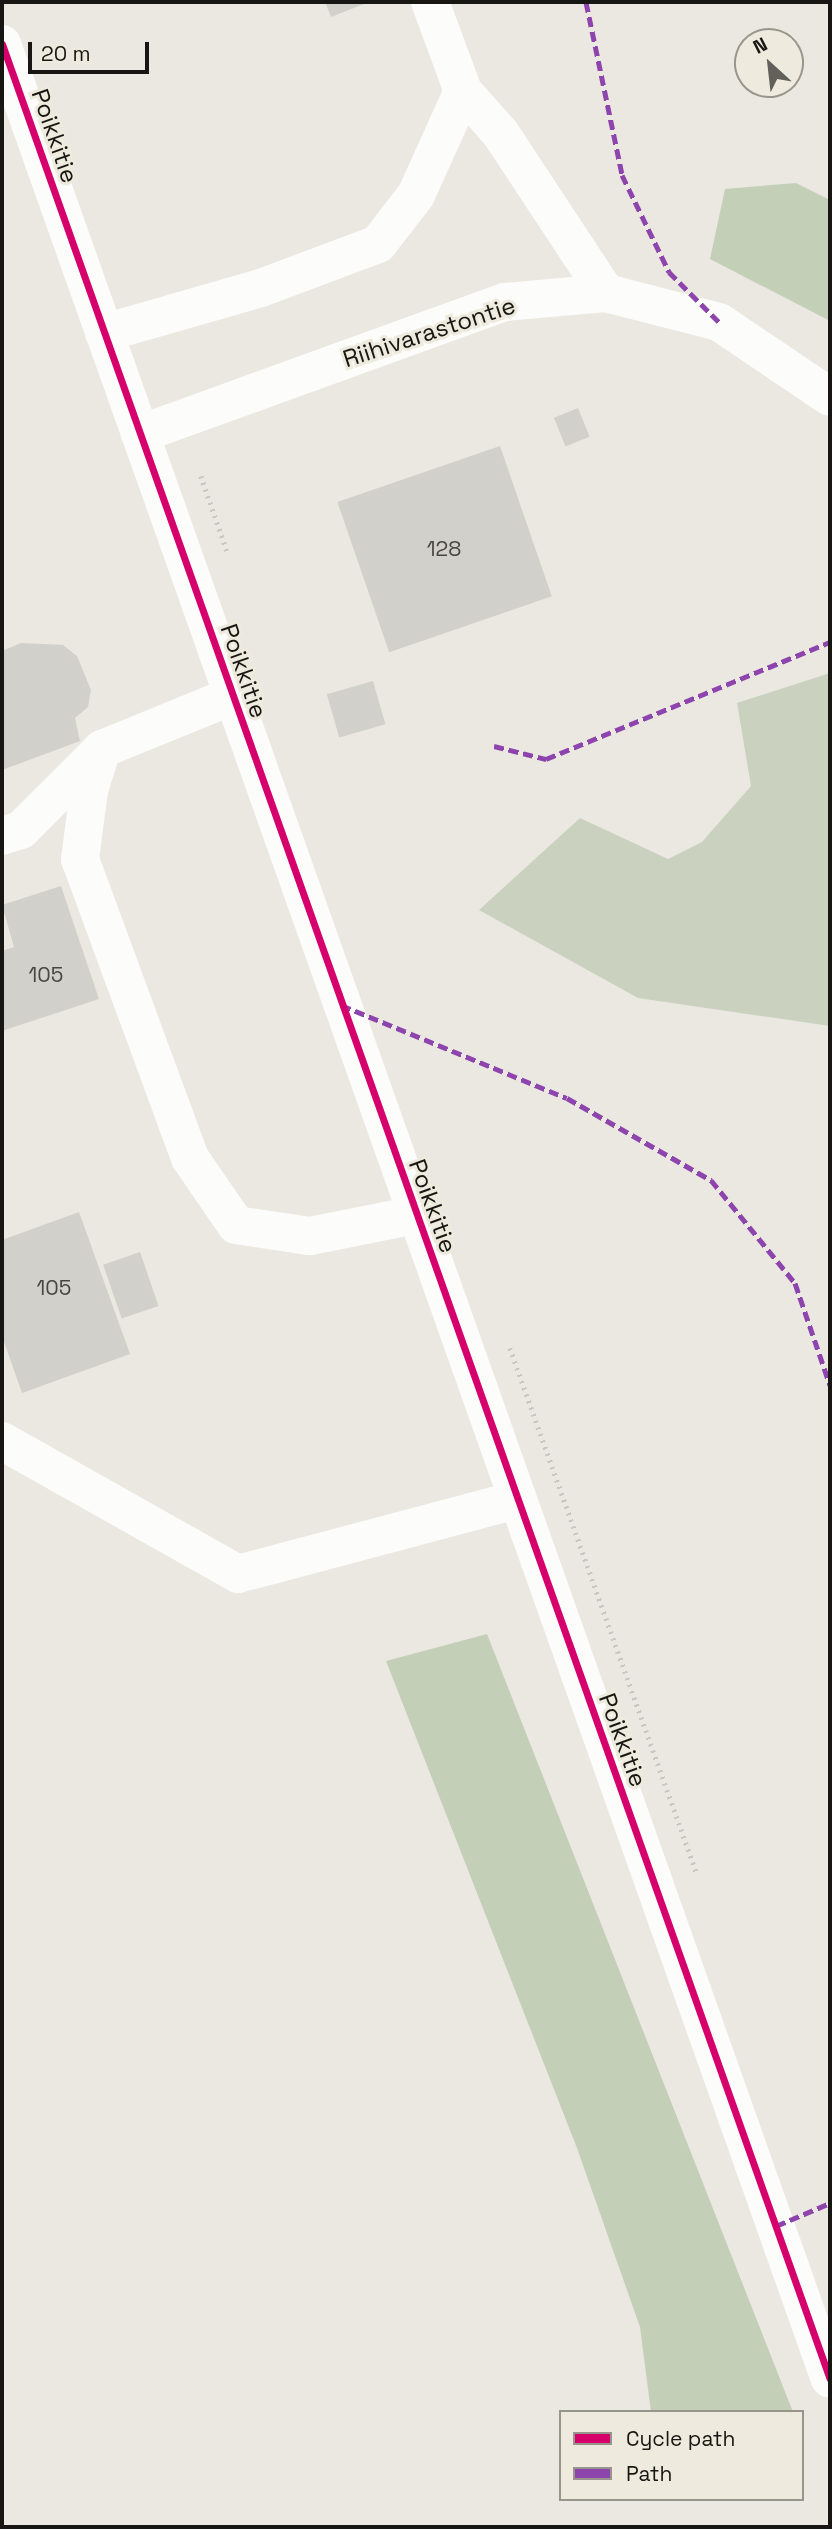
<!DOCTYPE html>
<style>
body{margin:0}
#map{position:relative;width:832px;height:2529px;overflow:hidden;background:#eae8e1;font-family:"Space Grotesk",sans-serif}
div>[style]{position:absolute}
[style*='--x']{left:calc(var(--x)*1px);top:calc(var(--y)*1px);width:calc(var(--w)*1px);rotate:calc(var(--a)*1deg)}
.green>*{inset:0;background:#cad2bf}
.forest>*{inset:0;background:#c4cfb8}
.building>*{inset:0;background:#d1d0ca;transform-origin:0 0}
.path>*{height:4.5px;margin-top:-2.25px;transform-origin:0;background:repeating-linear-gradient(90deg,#c8c7c5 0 2px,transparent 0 7px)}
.minor>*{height:38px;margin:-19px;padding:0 19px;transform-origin:19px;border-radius:19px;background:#fcfcfa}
.quiet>*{height:5px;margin-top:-2.5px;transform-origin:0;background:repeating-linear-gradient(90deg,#8e44ad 0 10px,transparent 0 15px)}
.cycleway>*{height:7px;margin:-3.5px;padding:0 3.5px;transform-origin:3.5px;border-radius:3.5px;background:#d6006c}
span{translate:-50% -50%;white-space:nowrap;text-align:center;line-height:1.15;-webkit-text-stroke:6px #eeeadd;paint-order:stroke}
.number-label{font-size:21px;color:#484642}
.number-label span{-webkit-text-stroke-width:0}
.street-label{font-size:24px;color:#181612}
.frame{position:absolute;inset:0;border:4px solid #181612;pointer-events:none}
.legend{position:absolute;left:559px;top:2410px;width:245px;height:91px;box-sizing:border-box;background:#eeeadd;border:2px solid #98958c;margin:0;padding:9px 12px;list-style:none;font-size:21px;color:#181612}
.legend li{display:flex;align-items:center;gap:14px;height:35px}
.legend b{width:35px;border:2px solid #98958c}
.north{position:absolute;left:734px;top:28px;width:70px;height:70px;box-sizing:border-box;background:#eeeadd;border:2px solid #98958c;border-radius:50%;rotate:333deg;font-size:19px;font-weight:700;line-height:28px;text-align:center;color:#181612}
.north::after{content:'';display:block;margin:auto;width:24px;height:32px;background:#62605a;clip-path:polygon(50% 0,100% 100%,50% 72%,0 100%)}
.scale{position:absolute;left:28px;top:42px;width:121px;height:32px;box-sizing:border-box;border:4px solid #181612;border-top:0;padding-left:9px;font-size:21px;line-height:24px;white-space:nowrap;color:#181612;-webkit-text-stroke:5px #eeeadd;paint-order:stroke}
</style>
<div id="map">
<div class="green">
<div style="clip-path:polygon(830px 673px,830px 1026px,638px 998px,479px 910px,580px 818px,668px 859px,702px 842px,751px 786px,737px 703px)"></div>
</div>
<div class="forest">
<div style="clip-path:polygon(796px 183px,830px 200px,830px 321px,710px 259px,725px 189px)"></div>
<div style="clip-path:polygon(487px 1634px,793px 2412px,651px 2412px,640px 2327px,577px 2148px,386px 1661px)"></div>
</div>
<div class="building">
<div style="clip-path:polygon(325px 2px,369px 2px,331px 17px)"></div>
<div style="left:578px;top:408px;width:31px;height:26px;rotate:68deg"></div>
<div style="left:500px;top:446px;width:159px;height:172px;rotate:71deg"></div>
<div style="clip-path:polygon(21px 643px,63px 645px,77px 656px,91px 690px,88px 707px,75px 718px,80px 741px,2px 770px,2px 651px)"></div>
<div style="left:373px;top:681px;width:45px;height:48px;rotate:74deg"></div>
<div style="clip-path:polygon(61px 886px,99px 999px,2px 1031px,2px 951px,14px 947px,2px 905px)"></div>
<div style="clip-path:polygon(79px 1212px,130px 1354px,22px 1393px,2px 1336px,2px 1240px)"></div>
<div style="left:140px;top:1252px;width:57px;height:39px;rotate:71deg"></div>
</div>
<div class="path">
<div style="--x:201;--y:476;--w:83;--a:70.9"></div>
<div style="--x:510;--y:1348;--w:558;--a:70.43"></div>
</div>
<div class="minor">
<div style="--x:2;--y:44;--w:2477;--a:70.48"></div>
<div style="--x:463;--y:91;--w:57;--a:48.5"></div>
<div style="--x:501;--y:134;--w:191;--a:56.6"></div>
<div style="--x:104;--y:333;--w:163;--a:-16"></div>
<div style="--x:261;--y:288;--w:125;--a:-20.6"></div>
<div style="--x:378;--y:244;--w:62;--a:-52.2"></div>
<div style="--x:416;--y:195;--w:114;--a:-65.7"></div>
<div style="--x:463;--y:91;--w:95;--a:-110.3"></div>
<div style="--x:140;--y:434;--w:388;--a:-19.9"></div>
<div style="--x:505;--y:302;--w:101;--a:-5.1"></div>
<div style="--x:606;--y:293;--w:117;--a:14.4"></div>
<div style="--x:719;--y:322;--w:134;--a:34"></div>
<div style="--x:102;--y:749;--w:43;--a:107.6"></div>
<div style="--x:89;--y:790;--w:70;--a:97.4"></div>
<div style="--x:80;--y:859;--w:319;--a:69.8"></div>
<div style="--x:190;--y:1158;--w:81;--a:55.5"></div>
<div style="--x:236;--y:1225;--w:75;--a:8.5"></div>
<div style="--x:310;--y:1236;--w:107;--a:-11.3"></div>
<div style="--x:2;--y:836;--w:20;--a:-18"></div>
<div style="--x:21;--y:830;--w:115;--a:-45"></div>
<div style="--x:102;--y:749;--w:140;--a:-22.2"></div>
<div style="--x:2;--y:1441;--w:271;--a:29.4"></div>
<div style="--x:238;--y:1574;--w:289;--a:-14.9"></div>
</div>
<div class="quiet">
<div style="--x:586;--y:2;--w:177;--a:78.2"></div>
<div style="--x:622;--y:175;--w:108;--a:64.1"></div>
<div style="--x:669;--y:272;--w:71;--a:45"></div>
<div style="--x:494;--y:746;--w:54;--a:14"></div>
<div style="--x:546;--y:759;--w:307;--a:-22.4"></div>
<div style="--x:341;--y:1005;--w:244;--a:22.4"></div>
<div style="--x:567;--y:1098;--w:166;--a:29.7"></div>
<div style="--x:711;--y:1180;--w:133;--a:50.8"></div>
<div style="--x:795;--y:1283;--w:108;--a:71.1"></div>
<div style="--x:776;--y:2226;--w:59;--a:-23.1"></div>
</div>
<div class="cycleway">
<div style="--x:2;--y:44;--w:2477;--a:70.48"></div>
</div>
<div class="number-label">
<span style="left:444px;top:549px">128</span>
<span style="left:46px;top:975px">105</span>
<span style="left:54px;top:1288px">105</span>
</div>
<div class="street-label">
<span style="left:55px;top:136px;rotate:71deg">Poikkitie</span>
<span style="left:429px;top:332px;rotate:-18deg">Riihivarastontie</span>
<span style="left:244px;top:671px;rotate:71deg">Poikkitie</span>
<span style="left:433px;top:1206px;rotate:70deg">Poikkitie</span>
<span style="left:623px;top:1740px;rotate:70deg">Poikkitie</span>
</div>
<div class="frame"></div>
<ul class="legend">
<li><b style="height:9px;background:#d6006c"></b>Cycle path</li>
<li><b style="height:9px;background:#8e44ad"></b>Path</li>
</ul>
<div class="north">N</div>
<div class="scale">20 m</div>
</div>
